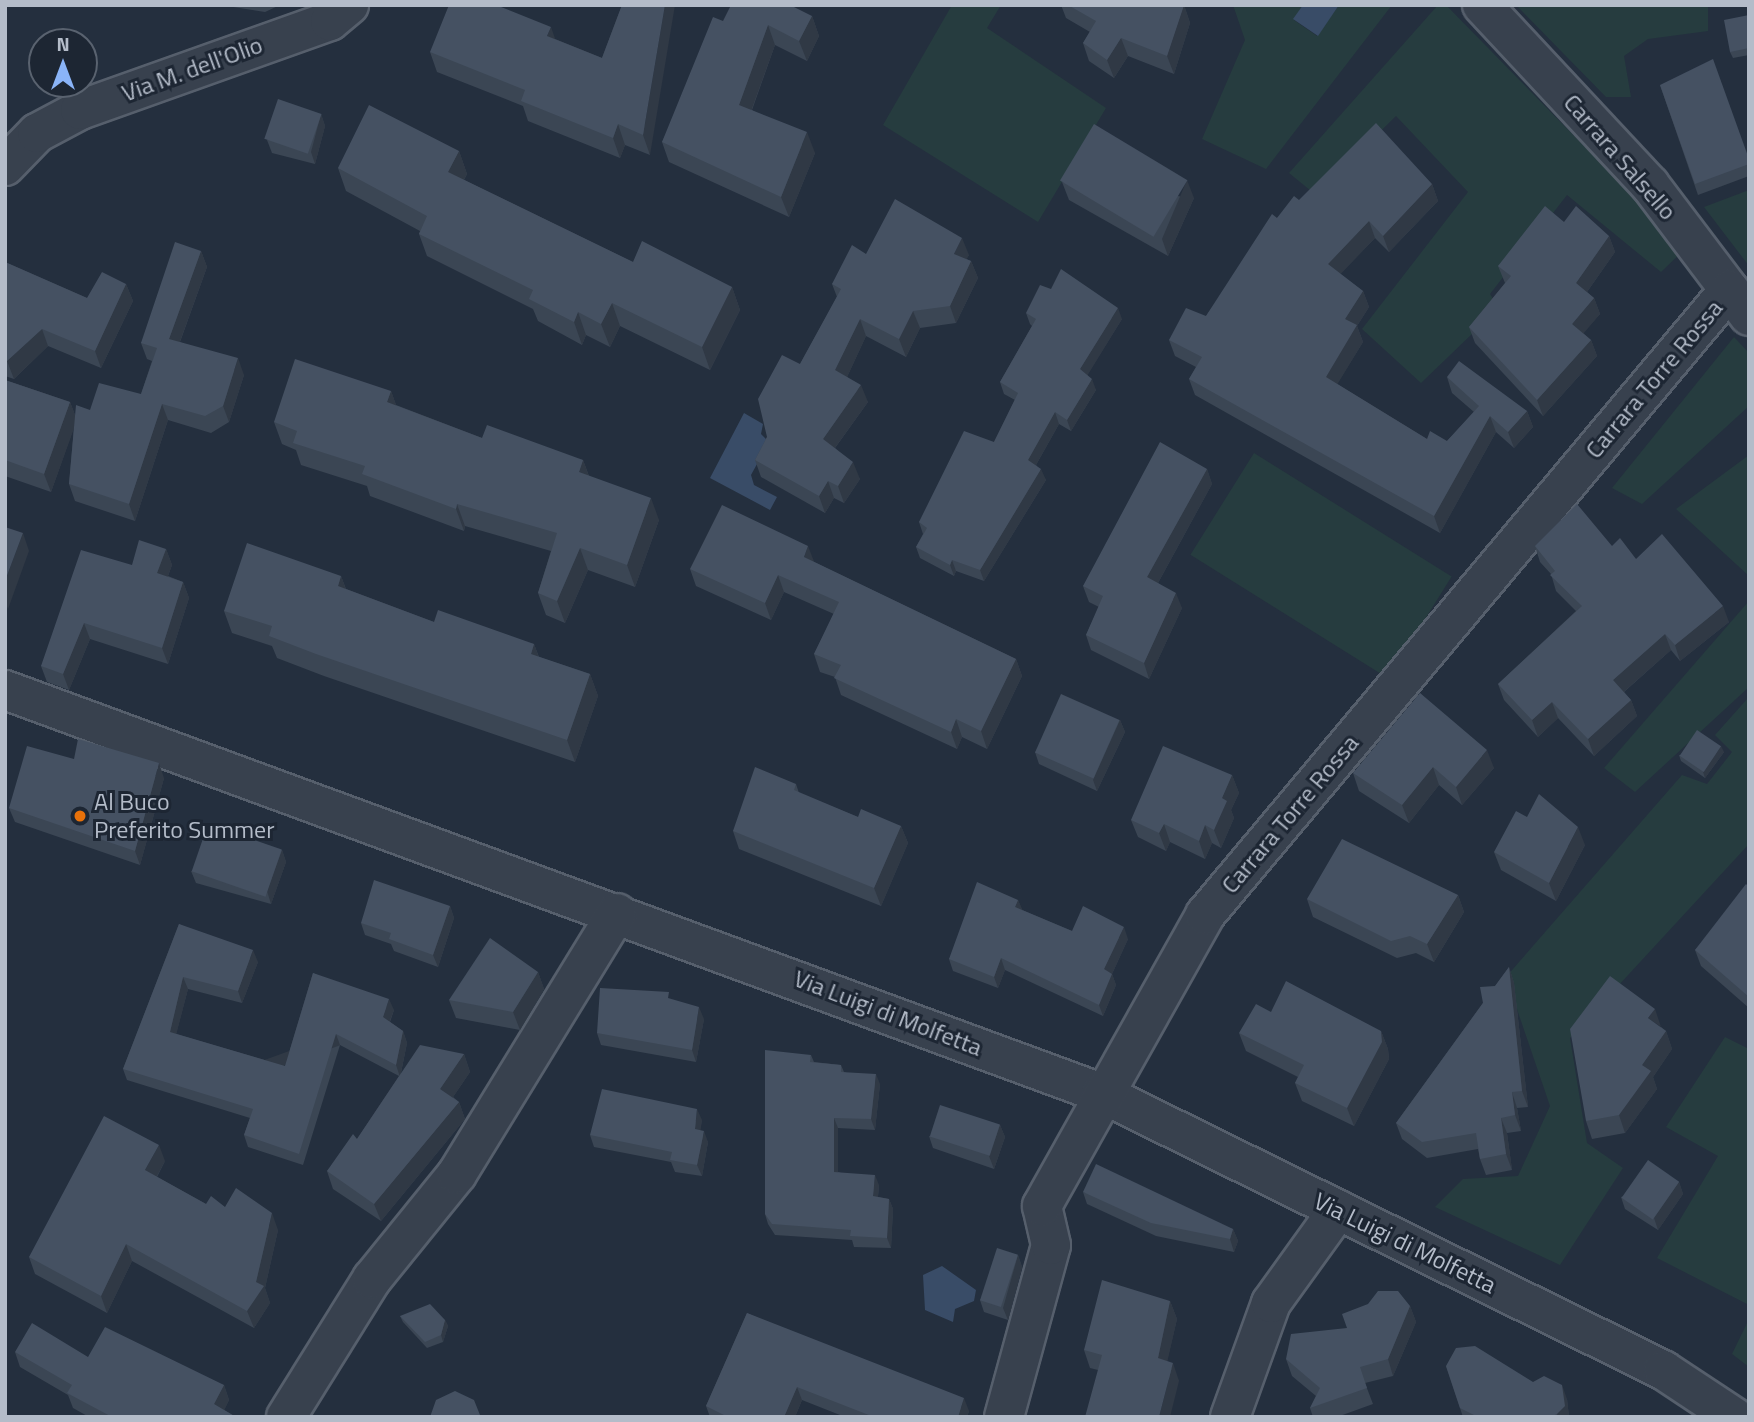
<!DOCTYPE html>
<style>
body{margin:0}
#map{position:relative;width:1754px;height:1422px;overflow:hidden;background:#242f3e;font-family:"Titillium Web",sans-serif}
div>[style]{position:absolute}
[style*='--x']{left:calc(var(--x)*1px);top:calc(var(--y)*1px);width:calc(var(--w)*1px);rotate:calc(var(--a)*1deg)}
.green>*{inset:0;background:#263c3f;transform-origin:0 0}
.water>*{inset:0;background:#394c67}
.roads{filter:drop-shadow(2px 0 #565f6c) drop-shadow(-2px 0 #565f6c) drop-shadow(0 2px #565f6c) drop-shadow(0 -2px #565f6c)}
.minor>*{height:38px;margin:-19px;padding:0 19px;transform-origin:19px;border-radius:19px;background:#38414e}
.wall>*{inset:0;background:#3b4654}
.shaded-wall>*{inset:0;background:#303945;transform-origin:0 0}
.building>*{inset:0;background:#455162;transform-origin:0 0}
.dots>*{width:19px;height:19px;translate:-50% -50%;box-sizing:border-box;border:4px solid #1d2633;border-radius:50%}
span{translate:-50% -50%;white-space:nowrap;text-align:center;line-height:1.15;-webkit-text-stroke:6px #1d2633;paint-order:stroke}
.street-label{font-size:24px;color:#b4bcc9}
.poi-label{font-size:24px;color:#b4bcc9}
.left{translate:0 -50%;text-align:left}
.frame{position:absolute;inset:0;border:7px solid #b4bcc9;pointer-events:none}
.north{position:absolute;left:28px;top:28px;width:70px;height:70px;box-sizing:border-box;background:#1d2633;border:2px solid #59626f;border-radius:50%;rotate:0deg;font-size:19px;font-weight:700;line-height:28px;text-align:center;color:#b4bcc9}
.north::after{content:'';display:block;margin:auto;width:24px;height:32px;background:#8ab4f8;clip-path:polygon(50% 0,100% 100%,50% 72%,0 100%)}
</style>
<div id="map">
<div class="green">
<div style="clip-path:polygon(952px 5px,1001px 5px,987px 28px,1106px 108px,1038px 222px,883px 125px)"></div>
<div style="clip-path:polygon(1233px 5px,1303px 5px,1294px 20px,1317px 36px,1339px 5px,1392px 5px,1266px 169px,1202px 139px,1245px 40px)"></div>
<div style="clip-path:polygon(1438px 5px,1446px 5px,1685px 249px,1661px 272px,1567px 195px,1490px 294px,1499px 308px,1421px 383px,1362px 329px,1468px 192px,1396px 116px,1316px 195px,1289px 173px)"></div>
<div style="clip-path:polygon(1516px 5px,1708px 5px,1708px 31px,1648px 39px,1624px 56px,1631px 97px,1606px 97px)"></div>
<div style="clip-path:polygon(1749px 190px,1749px 266px,1704px 207px)"></div>
<div style="clip-path:polygon(1734px 337px,1749px 353px,1749px 406px,1642px 504px,1612px 488px)"></div>
<div style="left:1254px;top:453px;width:233px;height:120px;rotate:32deg"></div>
<div style="clip-path:polygon(1749px 455px,1749px 576px,1676px 509px)"></div>
<div style="clip-path:polygon(1749px 601px,1749px 687px,1635px 792px,1604px 768px)"></div>
<div style="clip-path:polygon(1748px 698px,1749px 844px,1570px 1038px,1587px 1143px,1623px 1168px,1560px 1265px,1435px 1207px,1463px 1179px,1518px 1176px,1550px 1106px,1506px 977px,1682px 775px,1707px 784px,1732px 752px,1715px 735px)"></div>
<div style="clip-path:polygon(1725px 1037px,1749px 1049px,1749px 1305px,1657px 1258px,1718px 1156px,1666px 1127px)"></div>
<div style="clip-path:polygon(1749px 1319px,1749px 1367px,1732px 1354px)"></div>
</div>
<div class="water">
<div style="clip-path:polygon(1303px 5px,1339px 5px,1318px 36px,1293px 19px)"></div>
<div style="clip-path:polygon(744px 413px,763px 424px,761px 434px,769px 442px,751px 475px,754px 485px,777px 497px,770px 510px,710px 478px)"></div>
<div style="clip-path:polygon(942px 1266px,976px 1290px,974px 1301px,955px 1309px,953px 1322px,925px 1310px,923px 1275px)"></div>
</div>
<div class="roads">
<div class="minor">
<div style="--x:1482;--y:5;--w:246;--a:47"></div>
<div style="--x:1650;--y:185;--w:164;--a:52.9"></div>
<div style="--x:5;--y:166;--w:46;--a:-45.9"></div>
<div style="--x:37;--y:133;--w:49;--a:-28.1"></div>
<div style="--x:80;--y:110;--w:265;--a:-19.6"></div>
<div style="--x:330;--y:21;--w:25;--a:-40"></div>
<div style="--x:5;--y:690;--w:1168;--a:20.19"></div>
<div style="--x:1101;--y:1093;--w:627;--a:26.24"></div>
<div style="--x:1663;--y:1370;--w:85;--a:33.5"></div>
<div style="--x:286;--y:1417;--w:163;--a:-58.1"></div>
<div style="--x:372;--y:1279;--w:135;--a:-51"></div>
<div style="--x:457;--y:1174;--w:306;--a:-58.5"></div>
<div style="--x:1004;--y:1417;--w:178;--a:-74.7"></div>
<div style="--x:1051;--y:1245;--w:40;--a:-103"></div>
<div style="--x:1042;--y:1206;--w:334;--a:-60.7"></div>
<div style="--x:1205;--y:915;--w:816;--a:-50.02"></div>
<div style="--x:1230;--y:1417;--w:121;--a:-70.2"></div>
<div style="--x:1271;--y:1303;--w:115;--a:-54.2"></div>
</div>
</div>
<div class="wall">
<div style="clip-path:polygon(221px 5px,280px 5px,265px 12px)"></div>
<div style="clip-path:polygon(622px 5px,650px 155px,625px 145px,620px 158px,528px 121px,523px 106px,437px 72px,430px 52px,555px 39px,602px 58px)"></div>
<div style="clip-path:polygon(1061px 5px,1184px 5px,1190px 23px,1174px 74px,1128px 56px,1114px 78px,1089px 61px,1083px 43px,1090px 32px,1066px 18px)"></div>
<div style="clip-path:polygon(1749px 15px,1749px 55px,1733px 58px,1730px 52px)"></div>
<div style="clip-path:polygon(812px 16px,819px 36px,807px 61px,775px 45px,752px 110px,815px 153px,789px 217px,669px 162px,662px 142px,723px 21px)"></div>
<div style="clip-path:polygon(1660px 85px,1749px 159px,1749px 176px,1698px 195px)"></div>
<div style="clip-path:polygon(321px 114px,325px 126px,315px 164px,272px 153px,267px 140px)"></div>
<div style="clip-path:polygon(459px 151px,467px 174px,464px 180px,633px 262px,732px 287px,740px 310px,710px 370px,620px 326px,610px 347px,586px 335px,582px 345px,538px 321px,533px 309px,427px 256px,419px 234px,420px 231px,346px 191px,338px 168px)"></div>
<div style="clip-path:polygon(1062px 182px,1194px 198px,1168px 256px,1069px 200px)"></div>
<div style="clip-path:polygon(1432px 184px,1438px 201px,1389px 252px,1375px 238px,1340px 274px,1363px 291px,1369px 307px,1357px 326px,1363px 342px,1337px 384px,1427px 439px,1447px 441px,1474px 412px,1452px 393px,1447px 377px,1527px 411px,1533px 427px,1514px 448px,1496px 432px,1440px 533px,1195px 395px,1189px 379px,1196px 367px,1175px 356px,1169px 340px,1206px 316px,1277px 218px,1299px 200px)"></div>
<div style="clip-path:polygon(1564px 222px,1609px 236px,1615px 252px,1587px 292px,1594px 298px,1600px 314px,1583px 333px,1591px 340px,1597px 356px,1543px 416px,1475px 343px,1469px 327px,1505px 283px,1498px 266px)"></div>
<div style="clip-path:polygon(201px 251px,207px 267px,180px 342px,244px 375px,229px 422px,211px 433px,168px 420px,135px 521px,75px 501px,69px 484px,74px 427px,51px 492px,5px 476px,5px 380px,70px 402px,75px 415px,141px 394px,152px 361px,147px 359px,141px 343px)"></div>
<div style="clip-path:polygon(866px 254px,969px 255px,966px 259px,971px 261px,978px 278px,956px 323px,920px 328px,906px 357px,866px 336px,847px 377px,868px 402px,835px 448px,860px 479px,844px 503px,834px 498px,825px 513px,761px 477px,755px 460px,767px 437px,800px 364px,837px 297px,832px 284px)"></div>
<div style="clip-path:polygon(5px 262px,87px 298px,126px 284px,133px 301px,101px 368px,48px 346px,14px 379px,5px 376px)"></div>
<div style="clip-path:polygon(1026px 313px,1122px 319px,1087px 375px,1096px 390px,1071px 431px,1059px 424px,1036px 465px,1046px 480px,984px 581px,956px 571px,954px 576px,920px 558px,916px 547px,923px 534px,919px 522px,994px 442px,1015px 400px,1004px 394px,1000px 382px,1032px 326px,1030px 324px)"></div>
<div style="clip-path:polygon(391px 391px,396px 405px,482px 438px,583px 460px,589px 476px,659px 520px,635px 587px,588px 570px,565px 623px,546px 615px,538px 593px,551px 551px,465px 526px,464px 531px,370px 496px,367px 486px,301px 465px,296px 450px,282px 444px,274px 422px)"></div>
<div style="clip-path:polygon(1207px 469px,1212px 484px,1158px 583px,1182px 608px,1149px 679px,1091px 650px,1086px 635px,1099px 607px,1089px 602px,1083px 586px)"></div>
<div style="clip-path:polygon(1535px 546px,1612px 546px,1636px 559px,1729px 622px,1680px 661px,1671px 650px,1624px 692px,1631px 700px,1637px 716px,1594px 756px,1558px 718px,1538px 737px,1504px 700px,1498px 684px,1576px 611px,1556px 591px,1551px 574px,1540px 562px)"></div>
<div style="clip-path:polygon(166px 549px,172px 565px,168px 576px,183px 582px,189px 598px,168px 664px,90px 639px,69px 690px,47px 682px,41px 666px,132px 565px)"></div>
<div style="clip-path:polygon(814px 562px,1016px 659px,1022px 676px,987px 749px,962px 737px,957px 749px,841px 695px,835px 677px,820px 672px,814px 654px,834px 614px,784px 592px,771px 620px,696px 586px,690px 569px)"></div>
<div style="clip-path:polygon(341px 576px,346px 589px,434px 622px,534px 644px,539px 657px,590px 674px,598px 696px,575px 762px,324px 676px,277px 658px,272px 646px,232px 633px,224px 611px)"></div>
<div style="clip-path:polygon(1420px 693px,1494px 768px,1462px 805px,1439px 785px,1409px 823px,1359px 791px,1353px 773px)"></div>
<div style="clip-path:polygon(1120px 720px,1125px 732px,1097px 791px,1039px 764px,1035px 752px)"></div>
<div style="clip-path:polygon(1724px 752px,1705px 778px,1681px 761px,1679px 755px)"></div>
<div style="clip-path:polygon(74px 759px,164px 778px,140px 865px,15px 822px,9px 808px)"></div>
<div style="clip-path:polygon(1232px 775px,1239px 793px,1231px 810px,1234px 818px,1221px 848px,1212px 843px,1205px 859px,1170px 842px,1166px 851px,1138px 837px,1131px 820px)"></div>
<div style="clip-path:polygon(796px 784px,799px 793px,858px 817px,901px 826px,908px 843px,881px 906px,739px 849px,733px 831px)"></div>
<div style="clip-path:polygon(1585px 845px,1556px 901px,1501px 870px,1494px 852px)"></div>
<div style="clip-path:polygon(282px 850px,286px 862px,271px 904px,196px 883px,191px 871px)"></div>
<div style="clip-path:polygon(1749px 887px,1749px 1008px,1701px 966px,1695px 950px)"></div>
<div style="clip-path:polygon(1458px 895px,1464px 912px,1434px 962px,1416px 953px,1397px 958px,1313px 917px,1307px 899px)"></div>
<div style="clip-path:polygon(1018px 900px,1022px 910px,1072px 931px,1128px 939px,1112px 974px,1116px 985px,1103px 1016px,1005px 970px,998px 988px,953px 971px,949px 959px)"></div>
<div style="clip-path:polygon(450px 906px,454px 918px,438px 967px,394px 951px,391px 944px,365px 935px,361px 923px)"></div>
<div style="clip-path:polygon(179px 924px,258px 962px,242px 1003px,188px 989px,176px 1034px,285px 1066px,313px 973px,394px 1010px,390px 1022px,403px 1031px,407px 1043px,401px 1073px,464px 1054px,470px 1072px,453px 1097px,459px 1102px,465px 1119px,381px 1221px,333px 1189px,327px 1171px,357px 1139px,399px 1076px,340px 1045px,303px 1165px,248px 1147px,244px 1135px,250px 1118px,127px 1080px,123px 1069px)"></div>
<div style="clip-path:polygon(1509px 967px,1514px 983px,1528px 1107px,1517px 1108px,1521px 1131px,1507px 1133px,1512px 1170px,1486px 1175px,1480px 1159px,1478px 1149px,1427px 1158px,1402px 1139px,1396px 1123px)"></div>
<div style="clip-path:polygon(538px 972px,544px 989px,520px 1030px,456px 1018px,449px 1000px)"></div>
<div style="clip-path:polygon(704px 1019px,696px 1062px,601px 1045px,597px 1033px)"></div>
<div style="clip-path:polygon(1661px 1027px,1666px 1031px,1672px 1049px,1653px 1077px,1657px 1089px,1625px 1133px,1592px 1139px,1586px 1121px)"></div>
<div style="clip-path:polygon(1381px 1031px,1388px 1049px,1389px 1059px,1354px 1126px,1302px 1101px,1295px 1083px,1298px 1077px,1246px 1051px,1239px 1033px)"></div>
<div style="clip-path:polygon(811px 1055px,814px 1062px,841px 1065px,844px 1072px,880px 1084px,875px 1130px,838px 1128px,838px 1172px,879px 1185px,878px 1197px,889px 1199px,893px 1209px,891px 1248px,854px 1247px,852px 1240px,775px 1235px,768px 1224px,765px 1214px)"></div>
<div style="clip-path:polygon(702px 1120px,700px 1130px,708px 1142px,702px 1176px,675px 1172px,671px 1162px,594px 1147px,590px 1135px)"></div>
<div style="clip-path:polygon(1000px 1125px,1005px 1137px,994px 1169px,933px 1148px,929px 1136px)"></div>
<div style="clip-path:polygon(165px 1161px,157px 1177px,206px 1204px,225px 1207px,278px 1230px,265px 1288px,270px 1303px,254px 1328px,132px 1261px,107px 1313px,35px 1274px,29px 1257px)"></div>
<div style="clip-path:polygon(1679px 1182px,1683px 1194px,1658px 1230px,1625px 1209px,1621px 1197px)"></div>
<div style="clip-path:polygon(1083px 1192px,1233px 1229px,1238px 1241px,1234px 1252px,1156px 1236px,1087px 1204px)"></div>
<div style="clip-path:polygon(1018px 1255px,1022px 1267px,1008px 1320px,984px 1312px,980px 1300px)"></div>
<div style="clip-path:polygon(1170px 1301px,1177px 1319px,1167px 1361px,1179px 1381px,1098px 1370px,1090px 1368px,1084px 1350px)"></div>
<div style="clip-path:polygon(1410px 1306px,1416px 1322px,1393px 1376px,1365px 1383px,1373px 1404px,1337px 1417px,1313px 1417px,1310px 1408px,1316px 1396px,1292px 1376px,1286px 1359px,1347px 1328px)"></div>
<div style="clip-path:polygon(747px 1313px,969px 1411px,967px 1417px,845px 1417px,802px 1400px,795px 1417px,710px 1417px,706px 1406px)"></div>
<div style="clip-path:polygon(400px 1316px,445px 1320px,448px 1326px,443px 1342px,427px 1348px,403px 1322px)"></div>
<div style="clip-path:polygon(15px 1352px,88px 1357px,224px 1385px,229px 1400px,224px 1410px,236px 1417px,89px 1417px,73px 1408px,68px 1395px,20px 1367px)"></div>
<div style="clip-path:polygon(1446px 1366px,1533px 1382px,1567px 1399px,1569px 1417px,1463px 1417px)"></div>
</div>
<div class="shaded-wall">
<div style="clip-path:polygon(665px 5px,675px 5px,650px 155px,643px 135px)"></div>
<div style="clip-path:polygon(1184px 5px,1190px 23px,1174px 74px,1167px 56px)"></div>
<div style="clip-path:polygon(812px 16px,819px 36px,807px 61px,799px 41px)"></div>
<div style="clip-path:polygon(768px 25px,775px 45px,746px 125px,739px 105px)"></div>
<div style="clip-path:polygon(551px 27px,558px 47px,547px 36px)"></div>
<div style="clip-path:polygon(1121px 38px,1128px 56px,1114px 78px,1107px 60px)"></div>
<div style="clip-path:polygon(321px 114px,325px 126px,315px 164px,311px 152px)"></div>
<div style="clip-path:polygon(618px 124px,625px 145px,620px 158px,613px 138px)"></div>
<div style="clip-path:polygon(807px 132px,815px 153px,789px 217px,781px 197px)"></div>
<div style="clip-path:polygon(459px 151px,467px 174px,456px 194px,448px 172px)"></div>
<div style="clip-path:polygon(1187px 180px,1194px 198px,1168px 256px,1162px 239px)"></div>
<div style="clip-path:polygon(1432px 184px,1438px 201px,1389px 252px,1383px 236px)"></div>
<div style="clip-path:polygon(1369px 221px,1375px 238px,1334px 281px,1328px 264px)"></div>
<div style="clip-path:polygon(1609px 236px,1615px 252px,1582px 299px,1576px 283px)"></div>
<div style="clip-path:polygon(962px 238px,969px 255px,960px 271px,954px 254px)"></div>
<div style="clip-path:polygon(201px 251px,207px 267px,175px 355px,169px 339px)"></div>
<div style="clip-path:polygon(971px 261px,978px 278px,956px 323px,950px 306px)"></div>
<div style="clip-path:polygon(126px 284px,133px 301px,101px 368px,95px 351px)"></div>
<div style="clip-path:polygon(732px 287px,740px 310px,710px 370px,702px 347px)"></div>
<div style="clip-path:polygon(1363px 291px,1369px 307px,1357px 326px,1363px 342px,1332px 393px,1326px 377px,1345px 319px)"></div>
<div style="clip-path:polygon(1594px 298px,1600px 314px,1578px 340px,1572px 324px)"></div>
<div style="clip-path:polygon(612px 303px,620px 326px,610px 347px,601px 324px)"></div>
<div style="clip-path:polygon(1118px 308px,1122px 319px,1084px 381px,1080px 369px)"></div>
<div style="clip-path:polygon(913px 311px,920px 328px,906px 357px,899px 339px)"></div>
<div style="clip-path:polygon(578px 312px,586px 335px,582px 345px,574px 322px)"></div>
<div style="clip-path:polygon(860px 319px,866px 336px,842px 388px,835px 370px)"></div>
<div style="clip-path:polygon(42px 329px,48px 346px,14px 379px,7px 361px)"></div>
<div style="clip-path:polygon(1591px 340px,1597px 356px,1543px 416px,1537px 400px)"></div>
<div style="clip-path:polygon(238px 358px,244px 375px,229px 422px,223px 406px)"></div>
<div style="clip-path:polygon(1092px 379px,1096px 390px,1071px 431px,1067px 420px)"></div>
<div style="clip-path:polygon(861px 385px,868px 402px,829px 456px,823px 439px)"></div>
<div style="clip-path:polygon(391px 391px,399px 413px,387px 402px)"></div>
<div style="clip-path:polygon(70px 402px,77px 420px,51px 492px,44px 474px)"></div>
<div style="clip-path:polygon(162px 404px,168px 420px,135px 521px,129px 504px)"></div>
<div style="clip-path:polygon(1527px 411px,1533px 427px,1514px 448px,1508px 432px)"></div>
<div style="clip-path:polygon(1055px 412px,1059px 424px,1032px 472px,1028px 460px)"></div>
<div style="clip-path:polygon(1490px 416px,1496px 432px,1440px 533px,1434px 516px)"></div>
<div style="clip-path:polygon(583px 460px,591px 482px,579px 472px)"></div>
<div style="clip-path:polygon(853px 462px,860px 479px,844px 503px,838px 486px)"></div>
<div style="clip-path:polygon(1041px 469px,1046px 480px,984px 581px,980px 570px)"></div>
<div style="clip-path:polygon(1207px 469px,1212px 484px,1153px 592px,1147px 577px)"></div>
<div style="clip-path:polygon(828px 481px,834px 498px,825px 513px,819px 496px)"></div>
<div style="clip-path:polygon(651px 498px,659px 520px,635px 587px,627px 565px)"></div>
<div style="clip-path:polygon(457px 504px,465px 526px,464px 531px,456px 509px)"></div>
<div style="clip-path:polygon(23px 533px,29px 551px,8px 609px,5px 601px,5px 581px)"></div>
<div style="clip-path:polygon(808px 546px,815px 564px,804px 557px)"></div>
<div style="clip-path:polygon(580px 548px,588px 570px,565px 623px,557px 601px)"></div>
<div style="clip-path:polygon(166px 549px,172px 565px,163px 589px,157px 573px)"></div>
<div style="clip-path:polygon(952px 560px,956px 571px,954px 576px,950px 565px)"></div>
<div style="clip-path:polygon(778px 575px,784px 592px,771px 620px,765px 603px)"></div>
<div style="clip-path:polygon(341px 576px,349px 598px,338px 586px)"></div>
<div style="clip-path:polygon(183px 582px,189px 598px,168px 664px,162px 648px)"></div>
<div style="clip-path:polygon(1176px 593px,1182px 608px,1149px 679px,1144px 663px)"></div>
<div style="clip-path:polygon(1723px 606px,1729px 622px,1680px 661px,1675px 645px)"></div>
<div style="clip-path:polygon(84px 623px,90px 639px,69px 690px,63px 674px)"></div>
<div style="clip-path:polygon(1665px 634px,1671px 650px,1619px 696px,1613px 680px)"></div>
<div style="clip-path:polygon(534px 644px,542px 666px,531px 654px)"></div>
<div style="clip-path:polygon(1016px 659px,1022px 676px,987px 749px,981px 731px)"></div>
<div style="clip-path:polygon(590px 674px,598px 696px,575px 762px,567px 740px)"></div>
<div style="clip-path:polygon(1631px 700px,1637px 716px,1594px 756px,1588px 739px)"></div>
<div style="clip-path:polygon(1552px 702px,1558px 718px,1538px 737px,1532px 720px)"></div>
<div style="clip-path:polygon(956px 719px,962px 737px,957px 749px,951px 732px)"></div>
<div style="clip-path:polygon(1120px 720px,1125px 732px,1097px 791px,1093px 780px)"></div>
<div style="clip-path:polygon(1721px 746px,1724px 752px,1705px 778px,1703px 772px)"></div>
<div style="clip-path:polygon(1487px 750px,1494px 768px,1462px 805px,1456px 787px)"></div>
<div style="clip-path:polygon(159px 763px,164px 778px,140px 865px,135px 851px)"></div>
<div style="clip-path:polygon(1433px 767px,1439px 785px,1409px 823px,1402px 805px)"></div>
<div style="clip-path:polygon(1232px 775px,1239px 793px,1231px 810px,1234px 818px,1221px 848px,1214px 830px,1222px 798px)"></div>
<div style="clip-path:polygon(1164px 824px,1170px 842px,1166px 851px,1159px 833px)"></div>
<div style="clip-path:polygon(1205px 825px,1212px 843px,1205px 859px,1199px 841px)"></div>
<div style="clip-path:polygon(901px 826px,908px 843px,881px 906px,874px 888px)"></div>
<div style="clip-path:polygon(1578px 827px,1585px 845px,1556px 901px,1549px 883px)"></div>
<div style="clip-path:polygon(282px 850px,286px 862px,271px 904px,267px 891px)"></div>
<div style="clip-path:polygon(1458px 895px,1464px 912px,1434px 962px,1427px 944px)"></div>
<div style="clip-path:polygon(1018px 900px,1023px 911px,1015px 907px)"></div>
<div style="clip-path:polygon(450px 906px,454px 918px,438px 967px,433px 955px)"></div>
<div style="clip-path:polygon(1124px 927px,1128px 939px,1112px 974px,1116px 985px,1103px 1016px,1099px 1005px,1104px 969px)"></div>
<div style="clip-path:polygon(253px 950px,258px 962px,242px 1003px,238px 991px)"></div>
<div style="clip-path:polygon(1001px 958px,1005px 970px,998px 988px,994px 977px)"></div>
<div style="clip-path:polygon(1509px 967px,1514px 983px,1528px 1107px,1522px 1091px)"></div>
<div style="clip-path:polygon(538px 972px,544px 989px,520px 1030px,513px 1012px)"></div>
<div style="clip-path:polygon(183px 977px,188px 989px,174px 1043px,170px 1032px)"></div>
<div style="clip-path:polygon(389px 999px,394px 1010px,387px 1028px,383px 1017px)"></div>
<div style="clip-path:polygon(699px 1007px,704px 1019px,696px 1062px,692px 1050px)"></div>
<div style="clip-path:polygon(1655px 1009px,1661px 1027px,1648px 1018px)"></div>
<div style="clip-path:polygon(403px 1031px,407px 1043px,400px 1077px,396px 1065px)"></div>
<div style="clip-path:polygon(1381px 1031px,1388px 1049px,1389px 1059px,1354px 1126px,1347px 1108px)"></div>
<div style="clip-path:polygon(1666px 1031px,1672px 1049px,1653px 1077px,1657px 1089px,1625px 1133px,1619px 1115px,1642px 1065px)"></div>
<div style="left:336px;top:1034px;width:12px;height:126px;rotate:70deg"></div>
<div style="clip-path:polygon(464px 1054px,470px 1072px,447px 1106px,440px 1089px)"></div>
<div style="clip-path:polygon(876px 1074px,880px 1084px,875px 1130px,871px 1119px)"></div>
<div style="clip-path:polygon(1512px 1092px,1517px 1108px,1521px 1131px,1515px 1115px)"></div>
<div style="clip-path:polygon(459px 1102px,465px 1119px,381px 1221px,374px 1204px)"></div>
<div style="clip-path:polygon(697px 1109px,702px 1120px,699px 1141px,695px 1129px)"></div>
<div style="clip-path:polygon(834px 1118px,838px 1128px,838px 1182px,834px 1172px)"></div>
<div style="clip-path:polygon(1501px 1118px,1507px 1133px,1512px 1170px,1506px 1154px)"></div>
<div style="clip-path:polygon(1000px 1125px,1005px 1137px,994px 1169px,989px 1156px)"></div>
<div style="clip-path:polygon(704px 1131px,708px 1142px,702px 1176px,697px 1165px)"></div>
<div style="clip-path:polygon(159px 1145px,165px 1161px,151px 1187px,145px 1170px)"></div>
<div style="clip-path:polygon(875px 1175px,879px 1185px,877px 1206px,873px 1196px)"></div>
<div style="clip-path:polygon(1679px 1182px,1683px 1194px,1658px 1230px,1654px 1218px)"></div>
<div style="clip-path:polygon(889px 1199px,893px 1209px,891px 1248px,887px 1238px)"></div>
<div style="clip-path:polygon(272px 1213px,278px 1230px,265px 1288px,270px 1303px,254px 1328px,247px 1311px,256px 1282px)"></div>
<div style="clip-path:polygon(1233px 1229px,1238px 1241px,1234px 1252px,1230px 1239px)"></div>
<div style="clip-path:polygon(126px 1244px,132px 1261px,107px 1313px,101px 1296px)"></div>
<div style="clip-path:polygon(1018px 1255px,1022px 1267px,1008px 1320px,1003px 1308px)"></div>
<div style="clip-path:polygon(1170px 1301px,1177px 1319px,1164px 1376px,1158px 1358px)"></div>
<div style="clip-path:polygon(1410px 1306px,1416px 1322px,1393px 1376px,1388px 1359px)"></div>
<div style="clip-path:polygon(445px 1320px,448px 1326px,443px 1342px,441px 1335px)"></div>
<div style="clip-path:polygon(1173px 1363px,1179px 1381px,1170px 1417px,1159px 1417px)"></div>
<div style="clip-path:polygon(224px 1385px,229px 1400px,221px 1417px,214px 1404px)"></div>
<div style="clip-path:polygon(1562px 1385px,1567px 1399px,1569px 1417px,1558px 1417px,1557px 1414px)"></div>
<div style="clip-path:polygon(797px 1387px,802px 1400px,795px 1417px,784px 1417px)"></div>
<div style="clip-path:polygon(964px 1398px,969px 1411px,967px 1417px,958px 1417px)"></div>
</div>
<div class="building">
<div style="clip-path:polygon(449px 5px,496px 5px,551px 27px,547px 36px,602px 58px,622px 5px,665px 5px,643px 135px,618px 124px,613px 138px,521px 101px,525px 90px,430px 52px)"></div>
<div style="clip-path:polygon(731px 5px,790px 5px,812px 16px,799px 41px,768px 25px,739px 105px,807px 132px,781px 197px,662px 142px,713px 17px,723px 21px)"></div>
<div style="clip-path:polygon(1068px 5px,1184px 5px,1167px 56px,1121px 38px,1107px 60px,1083px 43px,1096px 21px)"></div>
<div style="clip-path:polygon(1749px 15px,1749px 48px,1730px 52px,1724px 20px)"></div>
<div style="clip-path:polygon(1713px 59px,1749px 159px,1749px 164px,1695px 184px,1660px 85px)"></div>
<div style="left:278px;top:99px;width:46px;height:42px;rotate:19deg"></div>
<div style="clip-path:polygon(369px 105px,459px 151px,448px 172px,633px 262px,642px 241px,732px 287px,702px 347px,612px 303px,601px 324px,578px 312px,574px 322px,529px 299px,533px 290px,419px 234px,427px 216px,338px 168px)"></div>
<div style="clip-path:polygon(1376px 123px,1432px 184px,1383px 236px,1369px 221px,1328px 264px,1363px 291px,1345px 319px,1357px 325px,1326px 377px,1427px 439px,1430px 431px,1447px 441px,1479px 406px,1447px 377px,1459px 361px,1527px 411px,1508px 432px,1490px 416px,1434px 516px,1189px 379px,1202px 357px,1169px 340px,1186px 308px,1206px 316px,1272px 214px,1277px 218px,1294px 196px,1299px 200px)"></div>
<div style="left:1094px;top:124px;width:109px;height:66px;rotate:31deg"></div>
<div style="clip-path:polygon(895px 199px,962px 238px,954px 254px,971px 261px,950px 306px,913px 311px,899px 339px,860px 319px,835px 370px,861px 385px,823px 439px,853px 462px,838px 486px,828px 481px,819px 496px,755px 460px,767px 437px,758px 399px,782px 355px,800px 364px,841px 289px,832px 284px,852px 245px,866px 254px)"></div>
<div style="clip-path:polygon(1545px 206px,1564px 222px,1576px 206px,1609px 236px,1576px 283px,1594px 298px,1572px 324px,1591px 340px,1537px 400px,1469px 327px,1511px 276px,1498px 266px)"></div>
<div style="clip-path:polygon(175px 242px,201px 251px,169px 339px,238px 358px,223px 406px,205px 416px,162px 404px,129px 504px,69px 484px,76px 405px,90px 410px,99px 383px,141px 394px,157px 348px,141px 343px)"></div>
<div style="clip-path:polygon(5px 262px,87px 298px,102px 272px,126px 284px,95px 351px,42px 329px,7px 361px,5px 361px)"></div>
<div style="clip-path:polygon(1061px 269px,1118px 308px,1080px 369px,1092px 379px,1067px 420px,1055px 412px,1028px 460px,1041px 469px,980px 570px,952px 560px,950px 565px,916px 547px,927px 528px,919px 522px,964px 431px,994px 442px,1018px 393px,1000px 382px,1036px 319px,1026px 313px,1040px 285px,1051px 289px)"></div>
<div style="clip-path:polygon(295px 359px,391px 391px,387px 402px,482px 438px,487px 425px,583px 460px,579px 472px,651px 498px,627px 565px,580px 548px,557px 601px,538px 593px,557px 533px,457px 504px,456px 509px,362px 474px,365px 466px,293px 443px,297px 431px,274px 422px)"></div>
<div style="clip-path:polygon(5px 380px,70px 402px,44px 474px,5px 460px)"></div>
<div style="clip-path:polygon(1160px 442px,1207px 469px,1147px 577px,1176px 593px,1144px 663px,1086px 635px,1103px 596px,1083px 586px)"></div>
<div style="clip-path:polygon(1577px 504px,1612px 546px,1620px 538px,1636px 559px,1662px 534px,1723px 606px,1675px 645px,1665px 634px,1613px 680px,1631px 700px,1588px 739px,1552px 702px,1532px 720px,1498px 684px,1582px 606px,1550px 575px,1555px 571px,1535px 546px)"></div>
<div style="clip-path:polygon(722px 505px,808px 546px,804px 557px,1016px 659px,981px 731px,956px 719px,951px 732px,834px 678px,841px 665px,814px 654px,839px 602px,778px 575px,765px 603px,690px 569px)"></div>
<div style="clip-path:polygon(5px 527px,23px 533px,5px 581px)"></div>
<div style="clip-path:polygon(139px 540px,166px 549px,157px 573px,183px 582px,162px 648px,84px 623px,63px 674px,41px 666px,81px 550px,132px 565px)"></div>
<div style="clip-path:polygon(247px 543px,341px 576px,338px 586px,434px 622px,438px 610px,534px 644px,531px 654px,590px 674px,567px 740px,316px 654px,269px 636px,272px 626px,224px 611px)"></div>
<div style="clip-path:polygon(1420px 693px,1487px 750px,1456px 787px,1433px 767px,1402px 805px,1353px 773px)"></div>
<div style="left:1061px;top:694px;width:64px;height:64px;rotate:24deg"></div>
<div style="left:1697px;top:730px;width:29px;height:31px;rotate:34deg"></div>
<div style="clip-path:polygon(78px 739px,159px 763px,135px 851px,9px 808px,27px 746px,74px 759px)"></div>
<div style="clip-path:polygon(1163px 746px,1232px 775px,1222px 798px,1227px 801px,1214px 830px,1205px 825px,1199px 841px,1164px 824px,1159px 833px,1131px 820px)"></div>
<div style="clip-path:polygon(755px 767px,796px 784px,794px 790px,858px 817px,861px 809px,901px 826px,874px 888px,733px 831px)"></div>
<div style="clip-path:polygon(1539px 794px,1578px 827px,1549px 883px,1494px 852px,1516px 811px,1527px 817px)"></div>
<div style="left:208px;top:824px;width:78px;height:50px;rotate:19deg"></div>
<div style="clip-path:polygon(1342px 839px,1458px 895px,1427px 944px,1410px 936px,1391px 941px,1307px 899px)"></div>
<div style="clip-path:polygon(374px 880px,450px 906px,433px 955px,389px 939px,391px 933px,361px 923px)"></div>
<div style="clip-path:polygon(977px 882px,1018px 900px,1015px 907px,1072px 931px,1083px 906px,1124px 927px,1104px 969px,1112px 974px,1099px 1005px,1001px 958px,994px 977px,949px 959px)"></div>
<div style="clip-path:polygon(1746px 884px,1749px 887px,1749px 997px,1695px 950px)"></div>
<div style="clip-path:polygon(179px 924px,253px 950px,238px 991px,183px 977px,170px 1032px,285px 1066px,313px 973px,389px 999px,383px 1017px,403px 1031px,396px 1065px,336px 1034px,299px 1154px,244px 1135px,253px 1109px,123px 1069px)"></div>
<div style="clip-path:polygon(490px 938px,538px 972px,513px 1012px,449px 1000px)"></div>
<div style="clip-path:polygon(1509px 967px,1522px 1091px,1512px 1092px,1515px 1115px,1501px 1118px,1506px 1154px,1480px 1159px,1476px 1133px,1422px 1142px,1396px 1123px,1483px 1003px,1480px 987px,1495px 986px)"></div>
<div style="clip-path:polygon(1610px 976px,1655px 1009px,1648px 1018px,1666px 1031px,1642px 1065px,1651px 1071px,1619px 1115px,1586px 1121px,1570px 1029px)"></div>
<div style="clip-path:polygon(1286px 981px,1381px 1031px,1382px 1042px,1347px 1108px,1295px 1083px,1304px 1065px,1239px 1033px,1256px 1004px,1271px 1012px)"></div>
<div style="clip-path:polygon(600px 988px,669px 992px,668px 998px,699px 1007px,692px 1050px,597px 1033px)"></div>
<div style="clip-path:polygon(420px 1045px,464px 1054px,440px 1089px,459px 1102px,374px 1204px,327px 1171px,353px 1134px,357px 1139px)"></div>
<div style="clip-path:polygon(765px 1050px,811px 1055px,810px 1062px,841px 1065px,841px 1072px,876px 1074px,871px 1119px,834px 1118px,834px 1172px,875px 1175px,873px 1196px,889px 1199px,887px 1238px,850px 1236px,851px 1230px,772px 1224px,765px 1214px)"></div>
<div style="clip-path:polygon(602px 1089px,697px 1109px,695px 1129px,704px 1131px,697px 1165px,670px 1160px,672px 1152px,590px 1135px)"></div>
<div style="left:940px;top:1105px;width:63px;height:33px;rotate:18deg"></div>
<div style="clip-path:polygon(104px 1116px,159px 1145px,145px 1170px,206px 1204px,211px 1196px,225px 1207px,236px 1188px,272px 1213px,256px 1282px,264px 1286px,247px 1311px,126px 1244px,101px 1296px,29px 1257px)"></div>
<div style="left:1648px;top:1160px;width:38px;height:46px;rotate:35deg"></div>
<div style="clip-path:polygon(1096px 1164px,1233px 1229px,1230px 1239px,1151px 1223px,1083px 1192px)"></div>
<div style="left:997px;top:1248px;width:22px;height:55px;rotate:18deg"></div>
<div style="clip-path:polygon(1102px 1280px,1170px 1301px,1158px 1358px,1173px 1363px,1159px 1417px,1085px 1417px,1102px 1355px,1084px 1350px)"></div>
<div style="clip-path:polygon(1378px 1291px,1398px 1291px,1410px 1306px,1388px 1359px,1360px 1367px,1367px 1388px,1310px 1408px,1320px 1388px,1286px 1359px,1291px 1334px,1347px 1328px,1342px 1314px,1368px 1304px)"></div>
<div style="clip-path:polygon(430px 1304px,445px 1320px,441px 1335px,425px 1342px,400px 1316px)"></div>
<div style="clip-path:polygon(747px 1313px,964px 1398px,958px 1417px,874px 1417px,797px 1387px,784px 1417px,728px 1417px,706px 1406px)"></div>
<div style="clip-path:polygon(32px 1323px,88px 1357px,105px 1327px,224px 1385px,214px 1404px,236px 1417px,112px 1417px,67px 1393px,72px 1385px,15px 1352px)"></div>
<div style="clip-path:polygon(1475px 1346px,1533px 1382px,1544px 1376px,1562px 1385px,1565px 1406px,1557px 1414px,1550px 1417px,1478px 1417px,1460px 1408px,1446px 1366px,1456px 1348px)"></div>
<div style="clip-path:polygon(455px 1391px,474px 1400px,480px 1415px,485px 1417px,430px 1417px,436px 1400px)"></div>
<div style="left:1372px;top:1416px;width:24px;height:1px"></div>
</div>
<div class="dots">
<div style="left:80px;top:816px;background:#e8710a"></div>
</div>
<div class="street-label">
<span style="left:192px;top:69px;rotate:-20deg">Via M. dell'Olio</span>
<span style="left:1620px;top:157px;rotate:49deg">Carrara Salsello</span>
<span style="left:1654px;top:379px;rotate:-50deg">Carrara Torre Rossa</span>
<span style="left:1290px;top:814px;rotate:-50deg">Carrara Torre Rossa</span>
<span style="left:888px;top:1013px;rotate:21deg">Via Luigi di Molfetta</span>
<span style="left:1405px;top:1243px;rotate:26deg">Via Luigi di Molfetta</span>
</div>
<div class="poi-label">
<span class="left" style="left:94px;top:816px">Al Buco<br>Preferito Summer</span>
</div>
<div class="frame"></div>
<div class="north">N</div>
</div>
